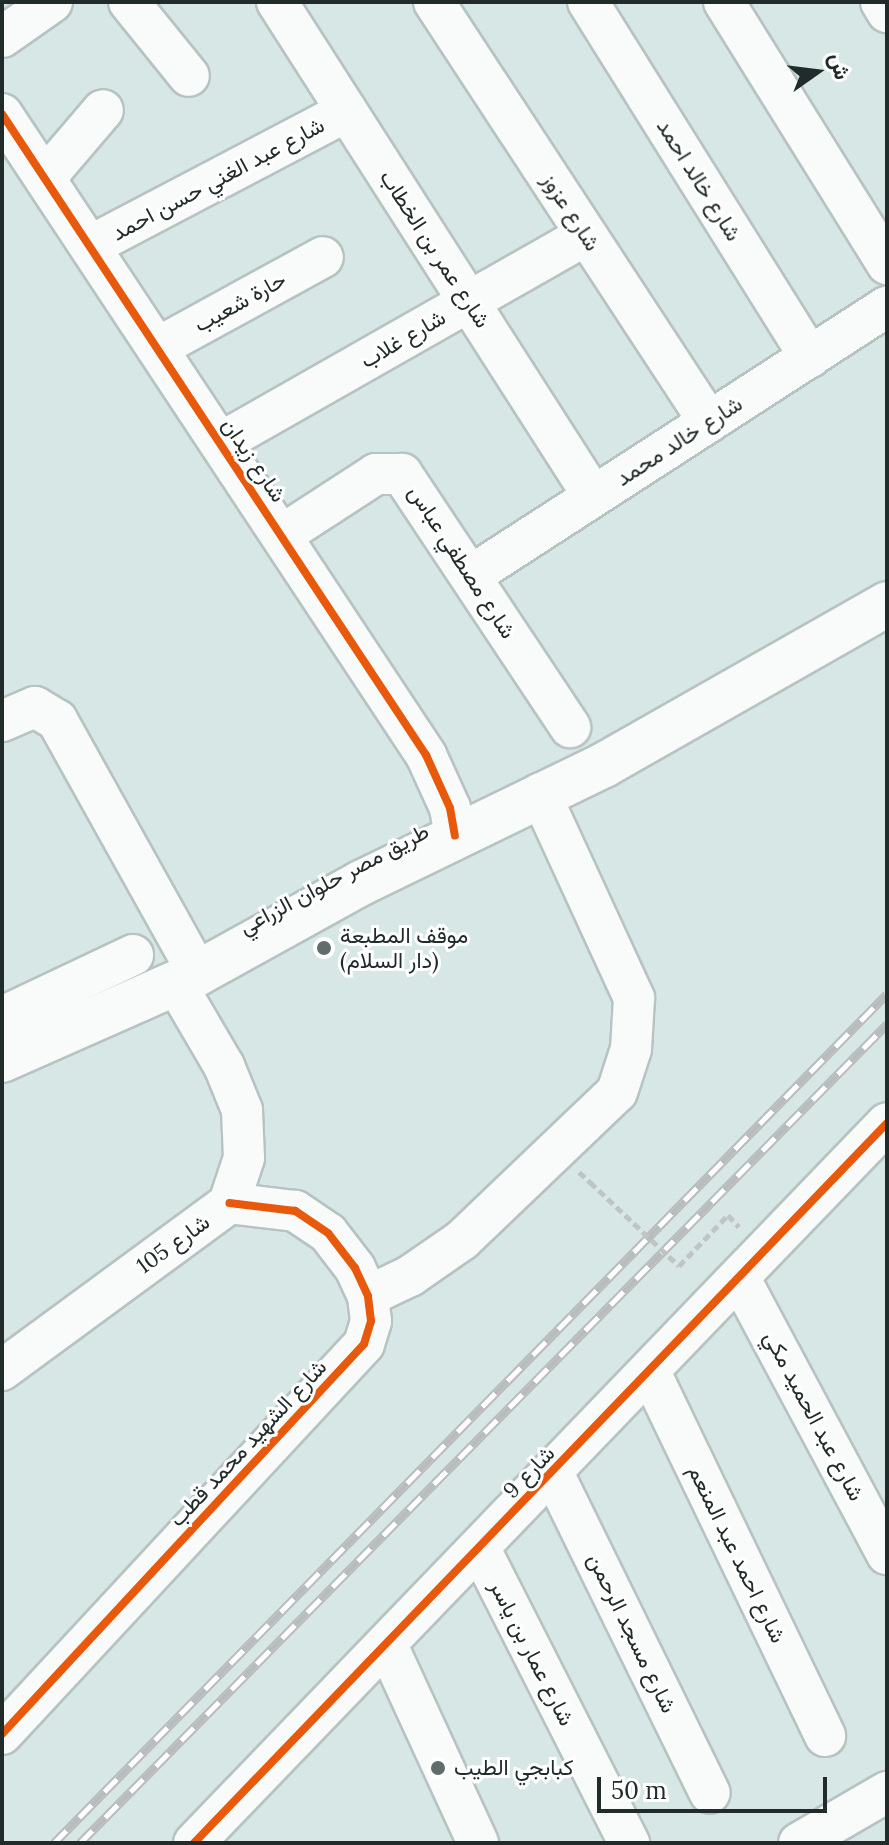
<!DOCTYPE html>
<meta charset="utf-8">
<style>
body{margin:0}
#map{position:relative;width:889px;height:1845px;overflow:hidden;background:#d7e7e5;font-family:Lora,Vazirmatn,serif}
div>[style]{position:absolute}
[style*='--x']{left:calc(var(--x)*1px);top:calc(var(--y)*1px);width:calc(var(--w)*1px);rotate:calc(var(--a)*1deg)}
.path>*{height:5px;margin-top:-2.5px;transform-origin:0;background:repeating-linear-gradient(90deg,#bfc5c5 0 8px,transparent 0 12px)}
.roads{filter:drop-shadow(2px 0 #b7c3c2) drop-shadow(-2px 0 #b7c3c2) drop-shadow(0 2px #b7c3c2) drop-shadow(0 -2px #b7c3c2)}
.minor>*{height:40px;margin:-20px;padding:0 20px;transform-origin:20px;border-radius:20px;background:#f9fbfb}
.major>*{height:44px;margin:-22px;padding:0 22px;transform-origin:22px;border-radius:22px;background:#f9fbfb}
.rail>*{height:9px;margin-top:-4.5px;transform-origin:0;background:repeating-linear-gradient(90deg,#fff 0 18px,#b8bcbc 0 36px);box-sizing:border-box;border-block:2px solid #b8bcbc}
.path-bridge>*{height:5px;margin-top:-2.5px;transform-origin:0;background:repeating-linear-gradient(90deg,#bfc5c5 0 8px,transparent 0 12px)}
.cycleway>*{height:8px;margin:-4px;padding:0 4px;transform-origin:4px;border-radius:4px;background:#e8590c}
.dots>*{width:22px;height:22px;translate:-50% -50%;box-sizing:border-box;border:4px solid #fff;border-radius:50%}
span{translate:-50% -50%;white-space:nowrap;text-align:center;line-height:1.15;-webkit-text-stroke:6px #fff;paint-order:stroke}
.street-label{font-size:22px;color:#202b2a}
.poi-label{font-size:22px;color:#202b2a}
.left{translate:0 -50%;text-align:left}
.frame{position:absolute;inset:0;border:4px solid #202b2a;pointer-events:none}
.north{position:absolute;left:777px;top:32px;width:80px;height:80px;-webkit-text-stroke:6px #fff;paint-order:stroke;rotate:76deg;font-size:22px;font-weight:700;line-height:32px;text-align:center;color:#202b2a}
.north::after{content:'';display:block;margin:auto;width:28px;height:36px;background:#202b2a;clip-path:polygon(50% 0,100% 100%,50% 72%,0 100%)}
.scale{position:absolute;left:597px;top:1777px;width:230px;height:36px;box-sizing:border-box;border:4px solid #202b2a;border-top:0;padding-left:10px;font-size:24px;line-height:28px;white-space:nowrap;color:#202b2a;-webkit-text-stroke:6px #fff;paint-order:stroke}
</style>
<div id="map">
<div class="path">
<div style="--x:579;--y:1172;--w:15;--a:42"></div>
<div style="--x:679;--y:1266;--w:71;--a:-46.1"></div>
<div style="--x:728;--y:1215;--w:16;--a:47"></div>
</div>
<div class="roads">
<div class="minor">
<div style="--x:129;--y:2;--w:95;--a:51"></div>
<div style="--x:277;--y:2;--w:586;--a:57.39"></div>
<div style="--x:434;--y:2;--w:502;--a:56.78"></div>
<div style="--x:588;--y:2;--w:419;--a:58"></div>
<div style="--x:724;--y:2;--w:309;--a:58.1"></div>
<div style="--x:881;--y:2;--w:12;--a:59"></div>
<div style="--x:2;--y:37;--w:61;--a:-35"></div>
<div style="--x:2;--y:114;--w:769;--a:56.52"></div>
<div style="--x:426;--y:755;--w:58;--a:65.6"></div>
<div style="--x:450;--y:808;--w:28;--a:80"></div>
<div style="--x:45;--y:178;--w:89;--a:-49.5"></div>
<div style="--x:90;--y:246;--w:290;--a:-27.7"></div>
<div style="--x:157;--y:348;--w:189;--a:-28.7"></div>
<div style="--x:220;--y:443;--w:421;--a:-29.6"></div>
<div style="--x:282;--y:535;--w:112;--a:-33"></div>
<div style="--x:376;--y:474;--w:26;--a:0"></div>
<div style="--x:402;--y:474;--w:304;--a:56.4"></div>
<div style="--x:472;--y:575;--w:494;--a:-32.9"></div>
<div style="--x:2;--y:721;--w:36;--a:-23"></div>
<div style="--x:35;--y:707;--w:26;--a:31"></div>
<div style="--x:57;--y:720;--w:290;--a:60.9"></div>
<div style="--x:2;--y:1017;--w:145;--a:-25.3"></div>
<div style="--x:740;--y:1279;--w:312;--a:61.9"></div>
<div style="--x:368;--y:1296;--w:47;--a:-25.5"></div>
<div style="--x:410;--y:1276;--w:63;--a:-34.7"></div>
<div style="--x:462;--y:1240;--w:214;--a:-43.7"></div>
<div style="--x:617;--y:1092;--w:45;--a:-72"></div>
<div style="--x:631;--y:1049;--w:51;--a:-86.6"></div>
<div style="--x:634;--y:998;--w:225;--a:-114.7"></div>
<div style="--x:2;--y:1370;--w:282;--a:-36.3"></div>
<div style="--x:229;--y:1203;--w:47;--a:-71.6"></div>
<div style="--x:244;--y:1158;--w:48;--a:-92.4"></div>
<div style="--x:242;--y:1110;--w:48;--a:-112.2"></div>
<div style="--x:224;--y:1066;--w:95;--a:-120.3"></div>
<div style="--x:650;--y:1372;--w:404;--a:64.3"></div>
<div style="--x:553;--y:1473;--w:356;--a:63.9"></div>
<div style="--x:480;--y:1549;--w:330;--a:63.1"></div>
<div style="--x:387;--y:1645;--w:218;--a:65.3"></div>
<div style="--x:2;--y:1734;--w:532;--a:-47.13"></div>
<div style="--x:364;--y:1344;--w:24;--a:-73"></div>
<div style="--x:371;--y:1321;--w:25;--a:-97"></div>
<div style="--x:368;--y:1296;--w:31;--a:-115"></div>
<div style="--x:355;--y:1268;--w:44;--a:-127.6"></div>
<div style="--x:328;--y:1233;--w:40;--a:-146"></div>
<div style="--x:295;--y:1211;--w:66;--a:-173.1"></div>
<div style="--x:194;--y:1843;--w:999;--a:-46.09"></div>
<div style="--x:799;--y:1843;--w:102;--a:-30.1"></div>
</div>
<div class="major">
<div style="--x:2;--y:1060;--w:214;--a:-23.9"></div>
<div style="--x:198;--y:973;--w:186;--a:-28.9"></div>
<div style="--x:361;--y:883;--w:270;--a:-25.9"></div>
<div style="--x:604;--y:765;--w:326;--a:-29.6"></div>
</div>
</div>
<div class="rail">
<div style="--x:54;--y:1843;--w:1189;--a:-45.55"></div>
<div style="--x:80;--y:1843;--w:1150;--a:-45.42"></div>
</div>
<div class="path-bridge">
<div style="--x:590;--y:1182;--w:122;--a:43.3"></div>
</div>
<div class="cycleway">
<div style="--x:2;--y:114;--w:769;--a:56.52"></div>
<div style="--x:426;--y:755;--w:58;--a:65.6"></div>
<div style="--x:450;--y:808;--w:28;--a:80"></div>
<div style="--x:2;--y:1734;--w:532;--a:-47.13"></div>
<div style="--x:364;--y:1344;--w:24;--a:-73"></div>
<div style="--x:371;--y:1321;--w:25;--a:-97"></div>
<div style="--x:368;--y:1296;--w:31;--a:-115"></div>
<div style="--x:355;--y:1268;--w:44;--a:-127.6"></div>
<div style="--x:328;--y:1233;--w:40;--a:-146"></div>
<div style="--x:295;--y:1211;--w:66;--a:-173.1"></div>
<div style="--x:194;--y:1843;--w:999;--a:-46.09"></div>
</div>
<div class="dots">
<div style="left:324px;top:948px;background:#606d6b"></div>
<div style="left:438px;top:1768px;background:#606d6b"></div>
</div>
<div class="street-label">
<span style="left:218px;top:179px;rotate:-28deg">شارع عبد الغني حسن احمد</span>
<span style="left:699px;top:180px;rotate:58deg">شارع خالد احمد</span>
<span style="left:571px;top:212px;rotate:57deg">شارع عزوز</span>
<span style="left:435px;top:249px;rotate:57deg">شارع عمر بن الخطاب</span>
<span style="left:240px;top:302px;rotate:-29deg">حارة شعيب</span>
<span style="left:403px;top:339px;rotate:-30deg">شارع غلاب</span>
<span style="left:679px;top:441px;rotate:-33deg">شارع خالد محمد</span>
<span style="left:254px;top:460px;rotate:56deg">شارع زيدان</span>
<span style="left:462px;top:562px;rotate:57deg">شارع مصطفي عباس</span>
<span style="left:334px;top:879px;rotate:-28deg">طريق مصر حلوان الزراعي</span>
<span style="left:173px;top:1244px;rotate:-36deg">شارع 105</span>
<span style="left:814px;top:1416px;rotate:62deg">شارع عبد الحميد مكي</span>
<span style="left:248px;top:1443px;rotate:-47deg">شارع الشهيد محمد قطب</span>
<span style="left:529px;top:1472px;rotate:-46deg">شارع 9</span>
<span style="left:737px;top:1554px;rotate:64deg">شارع احمد عبد المنعم</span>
<span style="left:632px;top:1633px;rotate:64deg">شارع مسجد الرحمن</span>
<span style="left:532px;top:1653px;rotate:63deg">شارع عمار بن ياسر</span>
</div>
<div class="poi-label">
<span class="left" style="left:340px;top:948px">موقف المطبعة<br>(دار السلام)</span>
<span class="left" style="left:454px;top:1768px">كبابجي الطيب</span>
</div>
<div class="frame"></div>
<div class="north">ش</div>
<div class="scale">50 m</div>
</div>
